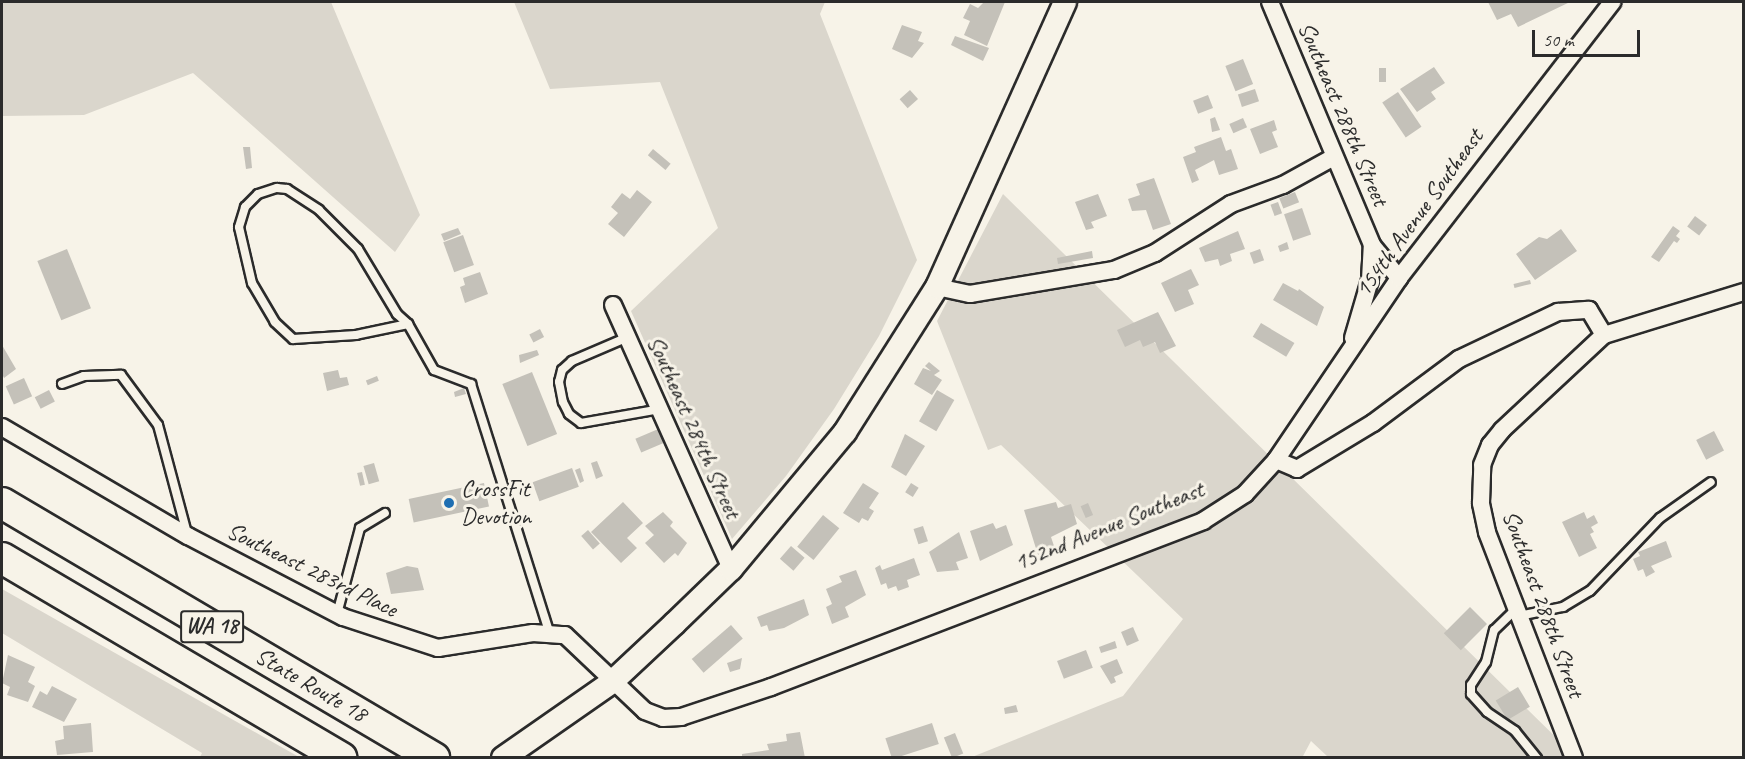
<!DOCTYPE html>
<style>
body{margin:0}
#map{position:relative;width:1745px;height:759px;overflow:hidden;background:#f7f3e8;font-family:Caveat,sans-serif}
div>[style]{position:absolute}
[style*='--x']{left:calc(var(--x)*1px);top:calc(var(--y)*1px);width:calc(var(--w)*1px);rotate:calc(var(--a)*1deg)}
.green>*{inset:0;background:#dad6cc}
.building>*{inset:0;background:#c4c1b9;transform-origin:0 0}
.roads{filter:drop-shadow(2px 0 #2b2b2b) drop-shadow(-2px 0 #2b2b2b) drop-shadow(0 2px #2b2b2b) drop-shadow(0 -2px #2b2b2b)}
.lane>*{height:8px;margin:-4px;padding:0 4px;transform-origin:4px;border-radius:4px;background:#f7f3e8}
.street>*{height:16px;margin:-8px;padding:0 8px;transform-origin:8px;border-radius:8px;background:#f7f3e8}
.secondary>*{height:22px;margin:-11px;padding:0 11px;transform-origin:11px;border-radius:11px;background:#f7f3e8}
.highway>*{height:30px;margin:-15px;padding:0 15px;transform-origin:15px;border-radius:15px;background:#f7f3e8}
.dots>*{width:16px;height:16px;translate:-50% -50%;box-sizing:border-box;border:3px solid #f7f3e8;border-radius:50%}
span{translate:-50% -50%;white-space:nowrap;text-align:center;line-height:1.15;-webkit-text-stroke:6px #f7f3e8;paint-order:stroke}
.shield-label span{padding:2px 4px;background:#f7f3e8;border:2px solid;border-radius:4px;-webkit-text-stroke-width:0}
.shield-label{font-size:22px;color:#2b2b2b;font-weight:700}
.street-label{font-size:24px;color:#2b2b2b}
.poi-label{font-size:24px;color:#2b2b2b}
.left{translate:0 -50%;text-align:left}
.frame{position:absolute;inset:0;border:3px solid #2b2b2b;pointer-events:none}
.scale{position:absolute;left:1532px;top:30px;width:108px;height:27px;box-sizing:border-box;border:3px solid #2b2b2b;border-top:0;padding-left:8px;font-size:18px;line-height:21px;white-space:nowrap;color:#2b2b2b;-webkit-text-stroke:4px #f7f3e8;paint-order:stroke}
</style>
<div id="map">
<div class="green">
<div style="clip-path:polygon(2px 2px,331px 2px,420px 215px,395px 252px,193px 73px,84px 115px,2px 116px)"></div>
<div style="clip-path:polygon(514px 2px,825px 2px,820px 14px,917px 260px,879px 336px,834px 409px,786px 476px,732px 539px,631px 311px,718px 228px,660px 82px,550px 89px)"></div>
<div style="clip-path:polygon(1003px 194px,1576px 757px,1328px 757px,1311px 741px,1302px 758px,972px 757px,1123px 696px,1183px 619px,1001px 445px,988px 450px,937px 321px)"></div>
<div style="clip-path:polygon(2px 589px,299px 757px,200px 757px,202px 753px,2px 633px)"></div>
</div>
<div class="building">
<div style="clip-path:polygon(984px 2px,1005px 2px,987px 46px,964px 35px,970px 21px,963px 18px,970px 4px,978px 8px)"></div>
<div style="clip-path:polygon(1488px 2px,1570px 2px,1518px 27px,1511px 14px,1497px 20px)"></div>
<div style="clip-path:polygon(902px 25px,922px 32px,918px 41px,924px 43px,912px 58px,892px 49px)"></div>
<div style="clip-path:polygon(955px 36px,989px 48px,983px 61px,951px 45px)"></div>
<div style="left:1243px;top:59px;width:27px;height:19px;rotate:68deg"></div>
<div style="clip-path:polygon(1434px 67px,1445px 83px,1431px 92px,1436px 99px,1417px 112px,1400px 89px)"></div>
<div style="left:1379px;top:68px;width:7px;height:14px"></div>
<div style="left:1255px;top:89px;width:13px;height:18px;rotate:72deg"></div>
<div style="left:910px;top:90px;width:12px;height:14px;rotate:48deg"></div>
<div style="left:1398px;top:92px;width:42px;height:19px;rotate:56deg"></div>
<div style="left:1208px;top:95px;width:14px;height:16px;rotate:69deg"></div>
<div style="clip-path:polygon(1215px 117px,1220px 130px,1212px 132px,1210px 119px)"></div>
<div style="left:1243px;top:118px;width:10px;height:15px;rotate:66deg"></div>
<div style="clip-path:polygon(1274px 120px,1277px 130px,1272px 132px,1278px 147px,1260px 154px,1250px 129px)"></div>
<div style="clip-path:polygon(1221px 137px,1226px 151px,1231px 149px,1238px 169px,1219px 175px,1214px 160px,1195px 170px,1199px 180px,1192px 183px,1183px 157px,1196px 152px,1194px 147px)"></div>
<div style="clip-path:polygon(243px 147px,250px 147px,252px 168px,246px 169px)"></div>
<div style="left:653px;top:149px;width:23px;height:8px;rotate:40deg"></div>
<div style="clip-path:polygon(1154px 178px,1171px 224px,1153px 230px,1146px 210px,1132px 211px,1128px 199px,1140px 195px,1136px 184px)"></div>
<div style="clip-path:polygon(637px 190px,652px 202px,624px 237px,608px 224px,618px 213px,611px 207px,622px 193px,630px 199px)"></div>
<div style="left:1295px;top:192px;width:11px;height:17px;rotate:68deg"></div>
<div style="clip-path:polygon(1098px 194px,1107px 216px,1091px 222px,1094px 228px,1086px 230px,1075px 202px)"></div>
<div style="left:1278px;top:202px;width:12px;height:8px;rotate:70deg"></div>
<div style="left:1302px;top:208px;width:28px;height:19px;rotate:71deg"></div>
<div style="left:1695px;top:216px;width:15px;height:13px;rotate:37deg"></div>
<div style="clip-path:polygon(1673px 226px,1680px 231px,1676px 236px,1680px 239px,1677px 243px,1674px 241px,1659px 262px,1651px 257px)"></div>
<div style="clip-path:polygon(458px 228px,461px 234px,444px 241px,441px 234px)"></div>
<div style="clip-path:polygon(1561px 229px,1577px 251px,1535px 280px,1516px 254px,1539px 237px,1547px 239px)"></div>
<div style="clip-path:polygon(1238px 231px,1245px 249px,1230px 254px,1232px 261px,1220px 266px,1218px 259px,1205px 262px,1199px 248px)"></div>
<div style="left:463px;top:235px;width:32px;height:21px;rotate:70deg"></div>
<div style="clip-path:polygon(1287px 242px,1289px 249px,1280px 252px,1278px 246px)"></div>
<div style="left:67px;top:249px;width:64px;height:32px;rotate:68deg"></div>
<div style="left:1260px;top:249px;width:12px;height:11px;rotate:70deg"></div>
<div style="clip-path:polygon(1092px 251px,1093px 258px,1058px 264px,1057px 258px)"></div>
<div style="clip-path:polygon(1191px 269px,1199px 285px,1188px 290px,1194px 304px,1175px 312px,1161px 283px)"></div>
<div style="clip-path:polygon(480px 272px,488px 294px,465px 303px,460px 287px,465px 285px,463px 278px)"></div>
<div style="left:1530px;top:280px;width:4px;height:17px;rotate:76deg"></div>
<div style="clip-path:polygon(1283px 283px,1298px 291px,1299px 289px,1324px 307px,1317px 326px,1273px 300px)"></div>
<div style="clip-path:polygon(1158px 312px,1176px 346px,1160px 353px,1155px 342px,1143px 347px,1140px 340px,1125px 347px,1117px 330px)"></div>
<div style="left:1261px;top:323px;width:39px;height:16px;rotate:31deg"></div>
<div style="left:540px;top:329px;width:9px;height:12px;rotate:63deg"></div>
<div style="clip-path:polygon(2px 345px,16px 369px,4px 378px,2px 374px)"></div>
<div style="clip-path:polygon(537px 350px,539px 355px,520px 363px,519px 355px)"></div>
<div style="clip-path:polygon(929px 362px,940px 371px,934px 375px,942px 380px,932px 395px,914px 384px,923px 368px,931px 371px,925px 366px)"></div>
<div style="clip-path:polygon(338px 370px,340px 378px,347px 377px,349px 385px,327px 391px,323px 373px)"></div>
<div style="left:532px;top:372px;width:67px;height:32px;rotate:68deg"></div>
<div style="left:377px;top:376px;width:5px;height:12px;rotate:68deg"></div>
<div style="left:24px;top:378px;width:20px;height:20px;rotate:66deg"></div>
<div style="clip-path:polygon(464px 388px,466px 394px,455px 397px,454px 392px)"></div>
<div style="left:49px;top:390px;width:13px;height:16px;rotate:63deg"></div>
<div style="left:937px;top:390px;width:20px;height:36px;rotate:30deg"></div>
<div style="left:663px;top:427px;width:15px;height:30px;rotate:67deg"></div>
<div style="left:1714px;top:431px;width:22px;height:20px;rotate:63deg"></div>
<div style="clip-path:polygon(905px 434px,925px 446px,906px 476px,891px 467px)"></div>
<div style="clip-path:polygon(597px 461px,603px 476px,596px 479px,591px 463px)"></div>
<div style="left:374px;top:463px;width:19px;height:11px;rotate:74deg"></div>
<div style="left:572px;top:468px;width:20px;height:42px;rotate:70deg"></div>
<div style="clip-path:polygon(580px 468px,584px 481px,580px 483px,575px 470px)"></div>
<div style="left:362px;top:472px;width:13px;height:5px;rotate:77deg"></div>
<div style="left:484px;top:483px;width:24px;height:77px;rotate:78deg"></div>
<div style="clip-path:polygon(863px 483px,879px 493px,869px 508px,874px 511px,868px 521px,862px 518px,859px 523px,843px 513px)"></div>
<div style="left:911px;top:483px;width:9px;height:11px;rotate:32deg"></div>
<div style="clip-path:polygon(623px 502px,643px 523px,627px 538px,637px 548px,621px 563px,591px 532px)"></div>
<div style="clip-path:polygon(1056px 502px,1058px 508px,1071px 504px,1077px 524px,1051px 537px,1055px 549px,1038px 555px,1024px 510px)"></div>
<div style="left:1088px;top:503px;width:13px;height:8px;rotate:67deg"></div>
<div style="clip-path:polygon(663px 512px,673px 522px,670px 526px,687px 543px,678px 556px,675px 553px,664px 563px,645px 543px,654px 535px,645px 526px)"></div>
<div style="clip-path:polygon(1584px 512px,1587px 519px,1594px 515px,1598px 523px,1591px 527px,1594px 532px,1590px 534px,1597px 548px,1579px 557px,1562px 522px)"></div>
<div style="left:823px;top:515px;width:21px;height:41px;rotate:39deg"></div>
<div style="clip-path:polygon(993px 523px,996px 529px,1006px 525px,1013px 545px,980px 561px,970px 531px)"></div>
<div style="left:923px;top:526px;width:16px;height:10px;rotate:72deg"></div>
<div style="left:588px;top:530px;width:18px;height:9px;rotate:49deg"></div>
<div style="clip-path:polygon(959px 532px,968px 558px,956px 562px,959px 570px,937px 572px,929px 552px)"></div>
<div style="clip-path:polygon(1666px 541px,1672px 557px,1651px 566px,1655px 572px,1646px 577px,1643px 569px,1638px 571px,1633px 559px,1640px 556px,1638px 552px)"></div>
<div style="left:791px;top:546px;width:18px;height:17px;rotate:41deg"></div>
<div style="clip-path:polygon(914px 558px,920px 575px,907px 580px,909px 587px,898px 591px,896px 586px,888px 589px,886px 583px,881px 585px,875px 568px,880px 565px,882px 570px)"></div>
<div style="clip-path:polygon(407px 566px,418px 568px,424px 590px,391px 594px,386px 573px)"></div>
<div style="clip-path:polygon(856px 570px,866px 595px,845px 607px,849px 617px,832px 624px,826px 607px,832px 604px,826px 589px,842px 582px,839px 576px)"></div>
<div style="clip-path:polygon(804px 599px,809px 615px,784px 628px,769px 631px,767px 625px,761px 627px,757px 617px)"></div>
<div style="left:1470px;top:607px;width:24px;height:37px;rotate:45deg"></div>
<div style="left:731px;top:625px;width:18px;height:52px;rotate:49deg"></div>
<div style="left:1133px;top:627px;width:15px;height:13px;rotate:67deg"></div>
<div style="clip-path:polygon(1115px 641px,1117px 648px,1101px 653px,1099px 647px)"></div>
<div style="left:1086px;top:650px;width:19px;height:31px;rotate:69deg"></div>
<div style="clip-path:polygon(8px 655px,35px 667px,28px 682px,35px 686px,28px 702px,7px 695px,10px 687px,2px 683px)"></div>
<div style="clip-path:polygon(742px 658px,740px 669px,730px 672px,727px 663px)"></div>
<div style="clip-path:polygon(1117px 659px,1123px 673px,1114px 677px,1116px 682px,1111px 684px,1100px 666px)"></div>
<div style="clip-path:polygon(52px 686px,77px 699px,64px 722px,32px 707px,40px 691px,47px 695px)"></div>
<div style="left:1518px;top:687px;width:23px;height:26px;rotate:59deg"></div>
<div style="clip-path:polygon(1016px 705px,1018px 712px,1005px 714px,1004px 708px)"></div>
<div style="clip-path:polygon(91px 723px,93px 752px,57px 755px,55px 741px,64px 739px,63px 726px)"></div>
<div style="left:932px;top:723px;width:22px;height:49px;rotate:72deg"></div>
<div style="clip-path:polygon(800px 732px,805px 758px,742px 758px,742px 754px,769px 750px,767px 744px,787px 741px,786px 734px)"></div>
<div style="left:955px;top:733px;width:22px;height:12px;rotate:68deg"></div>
</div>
<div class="roads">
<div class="lane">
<div style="--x:408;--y:324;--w:53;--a:168.1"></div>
<div style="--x:356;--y:335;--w:63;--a:176.4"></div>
<div style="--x:293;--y:339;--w:25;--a:-137"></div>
<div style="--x:275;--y:322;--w:45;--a:-120.5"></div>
<div style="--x:252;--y:283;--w:57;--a:-103.1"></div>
<div style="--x:239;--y:227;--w:21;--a:-73"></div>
<div style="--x:245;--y:207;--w:18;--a:-45"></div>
<div style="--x:258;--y:194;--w:20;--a:-18"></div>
<div style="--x:277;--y:188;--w:10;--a:6"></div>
<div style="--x:287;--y:189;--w:38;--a:33"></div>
<div style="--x:319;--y:210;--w:55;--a:45"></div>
<div style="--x:358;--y:249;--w:76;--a:59"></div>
<div style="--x:397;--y:314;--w:15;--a:42"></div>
<div style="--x:408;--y:324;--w:53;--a:60.5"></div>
<div style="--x:434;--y:370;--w:40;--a:21"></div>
<div style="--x:471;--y:384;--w:260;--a:72.5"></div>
<div style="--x:628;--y:337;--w:61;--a:156.8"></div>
<div style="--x:572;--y:361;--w:13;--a:138"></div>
<div style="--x:562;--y:370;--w:12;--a:104"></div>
<div style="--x:559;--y:382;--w:20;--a:79"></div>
<div style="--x:563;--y:402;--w:13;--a:63"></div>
<div style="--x:569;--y:414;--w:15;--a:37"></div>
<div style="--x:581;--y:423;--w:80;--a:-10"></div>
<div style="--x:62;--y:384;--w:23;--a:-20"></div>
<div style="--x:84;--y:376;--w:37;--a:-2"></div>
<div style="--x:121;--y:375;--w:62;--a:53.5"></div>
<div style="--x:158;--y:425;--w:112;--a:75"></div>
<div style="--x:1516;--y:609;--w:30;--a:136"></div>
<div style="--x:1494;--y:630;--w:33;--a:104"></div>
<div style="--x:1486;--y:662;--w:27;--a:123"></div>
<div style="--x:1471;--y:685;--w:9;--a:90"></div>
<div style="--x:1471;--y:694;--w:24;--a:48"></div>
<div style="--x:1487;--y:712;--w:34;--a:34"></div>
<div style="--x:1515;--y:731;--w:35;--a:51"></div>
<div style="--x:337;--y:614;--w:89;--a:-75"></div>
<div style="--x:360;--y:528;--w:29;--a:-31"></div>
<div style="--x:1519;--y:616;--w:45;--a:-11.6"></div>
<div style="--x:1563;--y:607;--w:31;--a:-31"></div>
<div style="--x:1590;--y:591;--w:101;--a:-46.2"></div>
<div style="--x:1660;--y:518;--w:62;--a:-35.2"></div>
</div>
<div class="street">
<div style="--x:1270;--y:2;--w:264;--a:67.2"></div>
<div style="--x:1372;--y:245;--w:43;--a:50.7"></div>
<div style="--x:937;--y:287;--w:34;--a:12"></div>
<div style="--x:970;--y:294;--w:146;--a:-9.5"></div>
<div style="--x:1114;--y:270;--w:44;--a:-22.5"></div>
<div style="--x:1155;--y:253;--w:90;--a:-32.8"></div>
<div style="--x:1231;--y:204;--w:55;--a:-20.1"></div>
<div style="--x:1283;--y:185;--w:58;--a:-28.8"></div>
<div style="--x:613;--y:305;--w:289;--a:65.9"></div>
<div style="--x:1353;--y:338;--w:60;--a:-73.7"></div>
<div style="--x:1370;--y:280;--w:35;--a:-87"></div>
<div style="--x:2;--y:427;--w:216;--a:30.4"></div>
<div style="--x:188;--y:536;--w:175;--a:27.6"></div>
<div style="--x:343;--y:617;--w:100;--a:18.1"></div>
<div style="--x:438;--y:648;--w:96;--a:-9"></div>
<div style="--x:533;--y:633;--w:32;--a:4"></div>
<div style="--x:565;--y:635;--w:110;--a:43.5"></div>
<div style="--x:645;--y:711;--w:19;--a:21"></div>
<div style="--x:663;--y:718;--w:18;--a:-3"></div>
<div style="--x:681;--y:717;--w:95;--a:-18.4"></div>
<div style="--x:771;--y:687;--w:463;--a:-21"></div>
<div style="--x:1203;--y:521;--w:50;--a:-32.7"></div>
<div style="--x:1245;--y:494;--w:46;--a:-47.6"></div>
<div style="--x:1276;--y:460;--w:220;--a:-55.9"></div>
<div style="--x:1399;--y:278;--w:349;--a:-52.3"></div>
<div style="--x:1276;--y:460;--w:23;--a:23"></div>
<div style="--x:1297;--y:469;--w:89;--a:-31.2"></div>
<div style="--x:1373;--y:423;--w:107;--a:-36.7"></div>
<div style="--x:1459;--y:359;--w:110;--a:-25.4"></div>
<div style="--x:1558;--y:312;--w:31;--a:-4"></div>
<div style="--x:1589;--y:310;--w:29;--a:59"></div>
<div style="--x:1574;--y:758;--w:242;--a:-111.1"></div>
<div style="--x:1487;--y:532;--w:30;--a:-102"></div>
<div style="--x:1481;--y:503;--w:38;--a:-88"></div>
<div style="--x:1482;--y:465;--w:22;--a:-68"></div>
<div style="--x:1490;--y:445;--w:19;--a:-51"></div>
<div style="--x:1502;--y:430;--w:139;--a:-43"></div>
<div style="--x:1604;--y:335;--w:146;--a:-17.1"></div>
</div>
<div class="secondary">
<div style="--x:503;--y:758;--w:133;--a:-34.9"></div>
<div style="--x:612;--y:682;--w:86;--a:-43.1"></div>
<div style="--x:675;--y:623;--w:78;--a:-44"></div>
<div style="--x:731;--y:569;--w:178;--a:-50.2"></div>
<div style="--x:845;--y:432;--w:172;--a:-57.6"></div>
<div style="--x:937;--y:287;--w:312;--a:-65.8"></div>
</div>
<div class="highway">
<div style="--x:2;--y:503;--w:502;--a:30.55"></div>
<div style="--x:2;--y:558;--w:394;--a:30.5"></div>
</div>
</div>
<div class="dots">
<div style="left:449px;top:503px;background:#1f6fb2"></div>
</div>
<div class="shield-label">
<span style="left:212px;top:627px">WA 18</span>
</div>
<div class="street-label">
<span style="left:1343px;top:114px;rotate:67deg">Southeast 288th Street</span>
<span style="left:1419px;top:213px;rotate:-54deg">154th Avenue Southeast</span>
<span style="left:694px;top:427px;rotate:66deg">Southeast 284th Street</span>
<span style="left:1109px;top:526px;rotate:-22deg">152nd Avenue Southeast</span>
<span style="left:312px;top:570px;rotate:26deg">Southeast 283rd Place</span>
<span style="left:1543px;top:604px;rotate:70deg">Southeast 288th Street</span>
<span style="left:311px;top:685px;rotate:30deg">State Route 18</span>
</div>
<div class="poi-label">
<span class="left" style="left:461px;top:503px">CrossFit<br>Devotion</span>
</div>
<div class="frame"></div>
<div class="scale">50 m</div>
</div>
